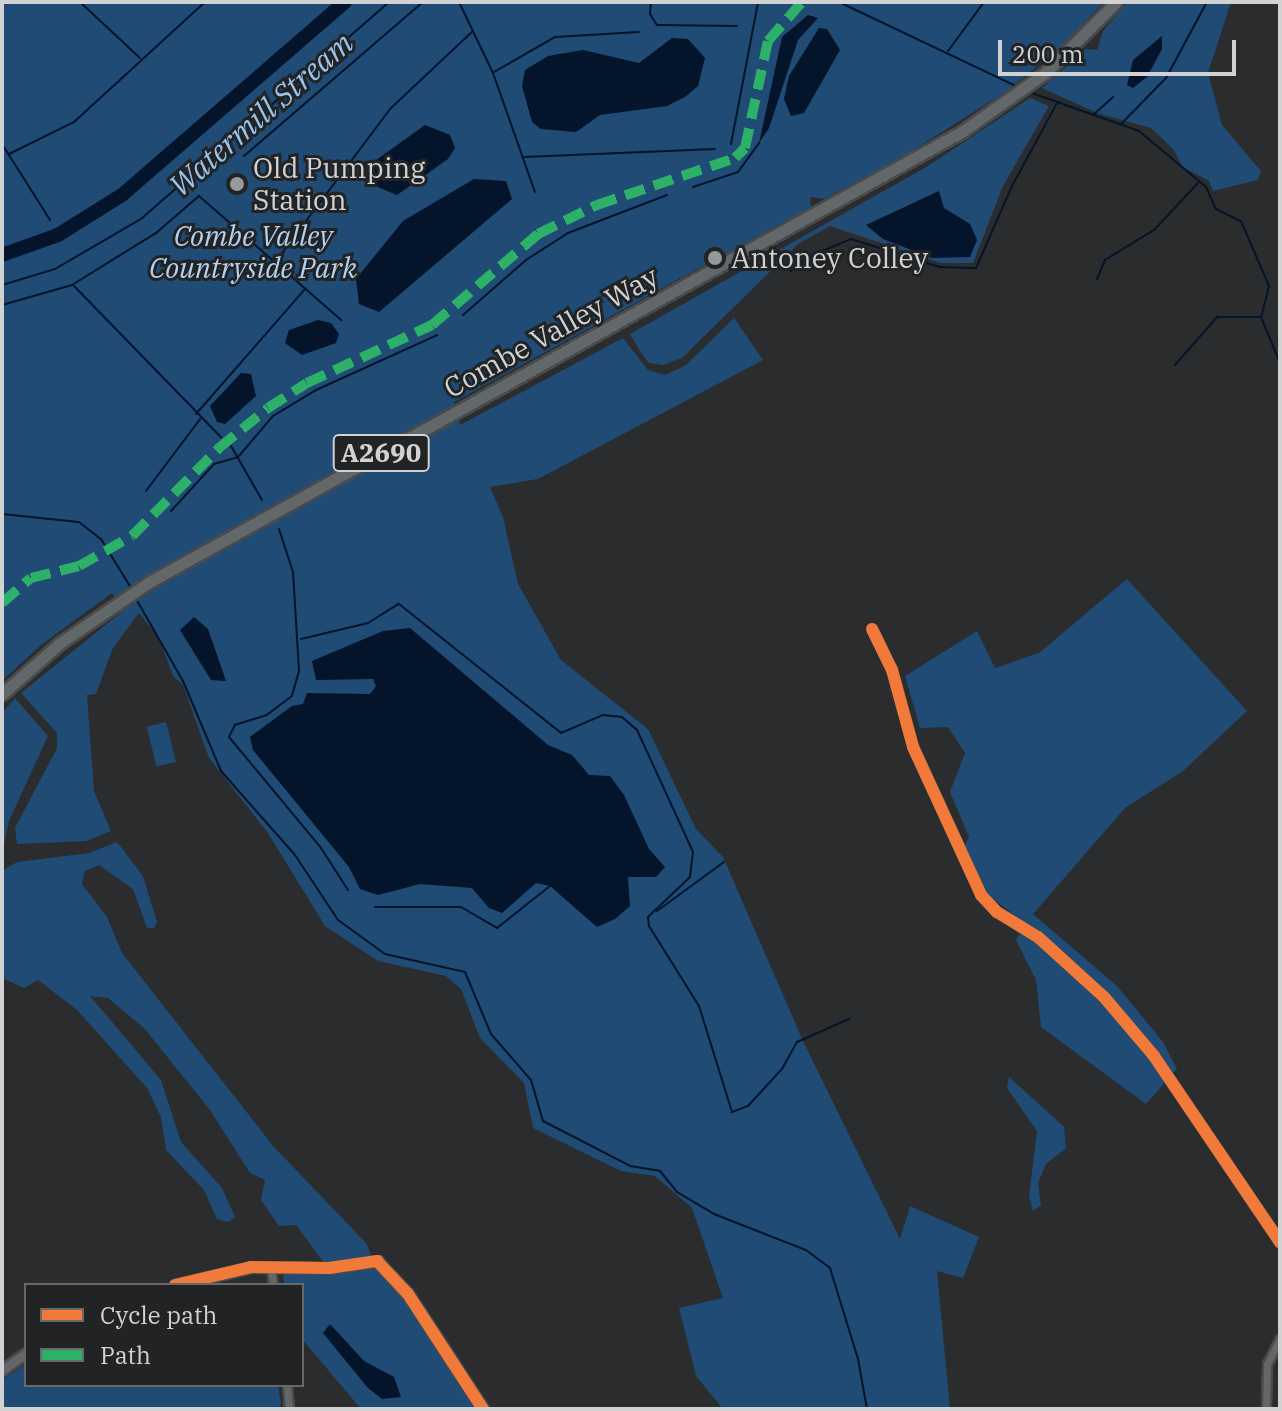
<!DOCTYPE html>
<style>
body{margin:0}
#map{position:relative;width:1282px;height:1411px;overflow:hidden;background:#2b2c2d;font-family:"IBM Plex Serif",serif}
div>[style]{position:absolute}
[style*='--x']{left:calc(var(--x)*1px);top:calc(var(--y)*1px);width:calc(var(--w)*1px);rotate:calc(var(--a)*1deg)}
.green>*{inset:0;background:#1f4b75;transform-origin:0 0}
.water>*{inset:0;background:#04142b}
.stream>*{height:2px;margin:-1px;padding:0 1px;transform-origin:1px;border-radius:1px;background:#04142b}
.river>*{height:14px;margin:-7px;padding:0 7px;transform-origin:7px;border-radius:7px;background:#04142b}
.roads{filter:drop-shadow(2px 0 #494a4b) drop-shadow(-2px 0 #494a4b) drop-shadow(0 2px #494a4b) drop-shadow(0 -2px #494a4b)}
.minor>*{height:7px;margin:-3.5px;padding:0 3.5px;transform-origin:3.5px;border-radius:3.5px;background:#656667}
.tertiary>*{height:9px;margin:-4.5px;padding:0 4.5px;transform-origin:4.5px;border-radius:4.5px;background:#656667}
.primary>*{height:11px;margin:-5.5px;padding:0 5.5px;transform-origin:5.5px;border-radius:5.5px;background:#62686a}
.quiet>*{height:10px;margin-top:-5px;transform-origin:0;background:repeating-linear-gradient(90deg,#2db169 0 20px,transparent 0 30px)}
.cycleway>*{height:12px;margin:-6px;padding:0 6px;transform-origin:6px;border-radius:6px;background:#f17a3a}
.dots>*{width:22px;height:22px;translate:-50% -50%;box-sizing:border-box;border:4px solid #212324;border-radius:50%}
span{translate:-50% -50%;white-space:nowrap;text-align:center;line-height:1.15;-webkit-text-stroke:6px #212324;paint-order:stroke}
.shield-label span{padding:2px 6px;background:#212324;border:2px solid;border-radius:6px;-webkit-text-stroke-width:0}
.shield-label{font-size:26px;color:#d0d2d3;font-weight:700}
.poi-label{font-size:28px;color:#d0d2d3}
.left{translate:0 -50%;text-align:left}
.park-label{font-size:28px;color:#b4d1ef;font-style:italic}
.street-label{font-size:28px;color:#d0d2d3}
.water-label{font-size:30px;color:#98c3ef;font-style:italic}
.frame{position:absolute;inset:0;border:4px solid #d0d2d3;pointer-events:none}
.legend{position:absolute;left:24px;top:1283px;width:280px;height:104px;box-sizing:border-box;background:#212324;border:2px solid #67696a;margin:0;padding:10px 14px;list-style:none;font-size:24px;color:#d0d2d3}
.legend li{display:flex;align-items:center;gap:16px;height:40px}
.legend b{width:40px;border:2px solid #67696a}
.scale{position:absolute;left:998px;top:40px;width:238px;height:36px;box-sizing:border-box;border:4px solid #d0d2d3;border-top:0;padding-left:10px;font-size:24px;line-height:28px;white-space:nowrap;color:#d0d2d3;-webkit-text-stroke:6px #212324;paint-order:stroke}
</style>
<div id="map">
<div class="green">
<div style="clip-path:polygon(2px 2px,1104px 2px,1063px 45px,1007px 91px,904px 156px,824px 199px,810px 197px,811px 207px,454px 402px,460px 425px,623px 338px,648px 370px,665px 375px,686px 365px,734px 318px,763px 360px,538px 479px,490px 487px,503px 517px,518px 584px,561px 660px,648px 729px,696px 829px,723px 857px,803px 1041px,900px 1239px,910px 1206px,979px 1237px,963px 1278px,937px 1271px,950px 1409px,723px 1409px,696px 1376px,679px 1308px,723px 1298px,692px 1208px,655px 1176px,621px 1171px,533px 1128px,524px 1083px,480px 1038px,461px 989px,446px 976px,378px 961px,325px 926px,268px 833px,209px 758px,183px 685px,173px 676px,159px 638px,139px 613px,113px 648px,96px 694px,87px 695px,94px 791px,111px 831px,86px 841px,17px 844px,15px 828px,57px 748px,57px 733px,21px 693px,124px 610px,112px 593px,41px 645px,2px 681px)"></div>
<div style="clip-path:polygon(1127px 2px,1231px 2px,1208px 73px,1222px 125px,1261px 171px,1258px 180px,1213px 191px,1209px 181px,1183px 167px,1173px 149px,1151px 128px,1097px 113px,1042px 88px,1086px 49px,1097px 50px,1103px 31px)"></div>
<div style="clip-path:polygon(1030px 98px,1049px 106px,1003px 186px,973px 263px,941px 263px,830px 226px,798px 244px,682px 358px,663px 365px,649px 363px,641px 353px,630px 334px,928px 166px)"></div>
<div style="clip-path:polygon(1127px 579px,1247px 711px,1183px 771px,1125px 808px,1033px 914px,1117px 986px,1163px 1042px,1177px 1069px,1146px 1104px,1041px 1027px,1036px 980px,1016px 940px,1026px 924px,984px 892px,964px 847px,969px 837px,950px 792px,965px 753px,948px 727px,920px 728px,905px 676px,977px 631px,995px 668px,1039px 653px)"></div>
<div style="clip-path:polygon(15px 698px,48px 736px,9px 821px,2px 854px,2px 713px)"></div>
<div style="left:166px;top:722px;width:41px;height:20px;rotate:76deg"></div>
<div style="clip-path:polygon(117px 842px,143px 876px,157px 922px,154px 928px,147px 928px,133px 889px,99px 865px,85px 871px,82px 884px,107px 917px,122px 953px,274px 1147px,366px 1243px,372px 1257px,325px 1264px,296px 1225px,279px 1226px,261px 1200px,265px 1180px,250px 1173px,210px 1110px,144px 1028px,108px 998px,90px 996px,161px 1080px,181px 1142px,222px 1188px,235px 1217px,228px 1222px,217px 1219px,204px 1190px,166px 1150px,161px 1117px,147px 1088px,77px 1010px,38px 980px,24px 988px,2px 978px,2px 871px,17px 862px,89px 853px)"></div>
<div style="clip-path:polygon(1009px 1077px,1064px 1127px,1066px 1148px,1046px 1164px,1038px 1183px,1041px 1205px,1033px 1211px,1029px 1196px,1037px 1131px,1007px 1088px)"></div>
<div style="clip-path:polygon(375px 1267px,405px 1297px,478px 1409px,361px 1409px,302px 1339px,302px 1285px,284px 1285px,283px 1275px)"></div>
<div style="clip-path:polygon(26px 1364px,26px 1385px,278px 1385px,281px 1403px,279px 1409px,2px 1409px,2px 1380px)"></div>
</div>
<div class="water">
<div style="clip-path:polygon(808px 15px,818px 18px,798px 40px,769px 128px,759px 143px,782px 37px)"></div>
<div style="clip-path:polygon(819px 28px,827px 29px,840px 50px,804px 113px,791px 116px,784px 99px,789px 76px)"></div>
<div style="clip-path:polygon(1162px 36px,1162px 49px,1147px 77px,1133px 88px,1127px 85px,1133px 60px)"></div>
<div style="clip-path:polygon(672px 38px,688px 39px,705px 58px,698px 86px,685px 97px,667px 106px,600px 115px,576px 132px,541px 129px,532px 122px,522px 86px,525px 70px,548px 56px,583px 50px,639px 63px)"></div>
<div style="clip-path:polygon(425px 125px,450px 135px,455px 148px,448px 159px,397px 195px,368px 183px,368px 166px)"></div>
<div style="clip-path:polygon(474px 179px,506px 181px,512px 199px,379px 312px,359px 304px,356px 279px,403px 221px)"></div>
<div style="clip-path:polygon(939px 191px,944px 208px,970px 224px,977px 240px,970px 257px,932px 258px,883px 239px,866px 225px)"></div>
<div style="clip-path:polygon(318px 320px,331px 323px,339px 334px,336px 343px,302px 355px,285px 343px,289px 330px)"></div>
<div style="clip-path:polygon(241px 373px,251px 374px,256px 396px,225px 424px,217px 422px,210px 406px)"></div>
<div style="clip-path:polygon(194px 617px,208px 629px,226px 681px,211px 680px,180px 630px)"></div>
<div style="clip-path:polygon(410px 628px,548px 745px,572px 755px,589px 775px,610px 776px,624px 795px,649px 849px,665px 867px,656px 877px,628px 877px,630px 906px,615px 919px,597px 927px,550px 886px,536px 883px,502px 913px,489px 908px,472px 888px,420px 884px,378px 895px,360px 889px,349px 867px,253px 750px,250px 737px,292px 706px,303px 704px,307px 693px,370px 694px,376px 686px,373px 679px,316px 680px,312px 661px,383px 631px)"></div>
<div style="clip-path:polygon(330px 1324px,364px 1361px,394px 1377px,401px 1397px,382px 1399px,368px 1388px,323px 1333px)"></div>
</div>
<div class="stream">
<div style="--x:80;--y:2;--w:82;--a:43"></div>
<div style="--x:459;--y:2;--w:79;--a:64.4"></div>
<div style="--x:493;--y:73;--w:126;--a:70.6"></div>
<div style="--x:651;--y:2;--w:12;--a:95"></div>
<div style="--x:650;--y:14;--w:13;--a:58"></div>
<div style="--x:657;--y:25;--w:80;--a:0.7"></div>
<div style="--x:839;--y:2;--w:196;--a:25.4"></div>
<div style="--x:948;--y:51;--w:61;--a:-53.7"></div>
<div style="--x:494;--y:72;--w:70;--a:-29.8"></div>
<div style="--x:555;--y:37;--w:84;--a:-3.4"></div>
<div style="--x:1029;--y:92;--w:117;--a:19.5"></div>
<div style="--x:1139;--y:131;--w:87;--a:39.9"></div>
<div style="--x:1206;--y:187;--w:24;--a:66"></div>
<div style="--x:1216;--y:209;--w:28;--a:26"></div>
<div style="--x:1241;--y:221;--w:71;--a:66.7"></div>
<div style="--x:1269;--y:286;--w:32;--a:104"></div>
<div style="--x:1261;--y:317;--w:50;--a:67.6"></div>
<div style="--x:1093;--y:115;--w:27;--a:-42"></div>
<div style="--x:1121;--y:124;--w:64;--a:-45.6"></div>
<div style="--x:1166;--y:78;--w:86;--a:-61.7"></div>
<div style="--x:2;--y:144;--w:90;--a:57.7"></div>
<div style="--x:731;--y:144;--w:145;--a:-79.2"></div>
<div style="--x:9;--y:154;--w:72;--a:-26.2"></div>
<div style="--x:74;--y:122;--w:178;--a:-42.5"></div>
<div style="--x:244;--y:156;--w:236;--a:-40.7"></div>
<div style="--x:524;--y:157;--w:191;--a:-2.4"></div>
<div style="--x:693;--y:187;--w:47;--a:-18.4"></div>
<div style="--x:738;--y:172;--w:36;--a:-54"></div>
<div style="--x:55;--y:229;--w:7;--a:63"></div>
<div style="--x:276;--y:261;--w:191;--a:-53.1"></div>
<div style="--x:391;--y:108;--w:111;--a:-43.2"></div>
<div style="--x:791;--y:271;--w:22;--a:-39"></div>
<div style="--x:808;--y:257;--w:47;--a:-22.7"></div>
<div style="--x:851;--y:239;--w:93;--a:17.5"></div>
<div style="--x:940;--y:267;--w:36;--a:2"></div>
<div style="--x:976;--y:268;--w:90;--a:-66.3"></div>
<div style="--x:1012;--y:186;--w:94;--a:-61.5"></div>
<div style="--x:1097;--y:279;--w:21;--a:-67"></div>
<div style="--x:1105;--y:260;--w:57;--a:-31.5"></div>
<div style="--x:1154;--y:230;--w:64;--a:-46.9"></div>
<div style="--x:2;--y:285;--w:55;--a:-16.8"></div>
<div style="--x:55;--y:269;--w:99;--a:-30.2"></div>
<div style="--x:141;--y:219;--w:330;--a:-41.2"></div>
<div style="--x:74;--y:286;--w:211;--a:45.8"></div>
<div style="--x:2;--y:305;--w:73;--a:-15.9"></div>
<div style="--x:72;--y:285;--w:99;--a:-31.8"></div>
<div style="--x:156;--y:233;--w:57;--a:-40.7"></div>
<div style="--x:199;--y:196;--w:189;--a:41.1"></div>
<div style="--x:463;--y:315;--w:84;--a:-41.1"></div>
<div style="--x:526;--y:260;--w:50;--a:-32.7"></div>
<div style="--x:568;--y:233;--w:106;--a:-21"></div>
<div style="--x:1175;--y:365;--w:64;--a:-48.8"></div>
<div style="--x:1217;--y:317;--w:42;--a:0"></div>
<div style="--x:196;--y:414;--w:166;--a:-48.9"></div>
<div style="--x:231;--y:446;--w:62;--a:60.1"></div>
<div style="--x:146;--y:491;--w:90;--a:-53.1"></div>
<div style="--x:171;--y:511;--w:64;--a:-47.5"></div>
<div style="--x:214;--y:464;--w:25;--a:-16"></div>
<div style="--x:238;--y:457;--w:54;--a:-49.5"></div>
<div style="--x:273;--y:416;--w:50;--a:-31.2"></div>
<div style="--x:316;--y:390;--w:133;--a:-24.4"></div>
<div style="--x:2;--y:514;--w:77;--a:5.9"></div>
<div style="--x:79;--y:522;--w:28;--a:38"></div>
<div style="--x:101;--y:539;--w:57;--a:58.5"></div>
<div style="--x:279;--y:529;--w:45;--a:72"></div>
<div style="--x:293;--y:572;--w:99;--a:86.5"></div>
<div style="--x:299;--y:671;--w:26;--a:106"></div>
<div style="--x:292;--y:696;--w:31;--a:143"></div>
<div style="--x:267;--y:715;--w:34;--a:163"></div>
<div style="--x:235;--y:725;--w:13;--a:117"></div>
<div style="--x:229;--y:737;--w:144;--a:50.3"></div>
<div style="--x:321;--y:848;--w:50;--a:57.3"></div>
<div style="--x:135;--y:597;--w:97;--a:60.3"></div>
<div style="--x:183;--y:681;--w:98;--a:67.1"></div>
<div style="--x:221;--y:771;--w:112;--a:48.6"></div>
<div style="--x:295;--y:855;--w:78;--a:56.5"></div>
<div style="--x:338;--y:920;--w:58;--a:35.9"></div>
<div style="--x:385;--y:954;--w:82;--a:12.7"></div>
<div style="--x:465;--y:972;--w:67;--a:67.2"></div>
<div style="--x:491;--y:1034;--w:61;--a:49"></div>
<div style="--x:531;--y:1080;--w:43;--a:73.7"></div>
<div style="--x:543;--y:1121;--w:98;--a:27.3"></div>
<div style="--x:630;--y:1166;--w:30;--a:9"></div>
<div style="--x:660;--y:1171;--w:27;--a:51"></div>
<div style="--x:677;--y:1192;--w:43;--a:30.7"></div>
<div style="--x:714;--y:1214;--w:99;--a:21.4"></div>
<div style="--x:806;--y:1250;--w:30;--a:37"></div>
<div style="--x:830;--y:1268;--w:95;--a:72.9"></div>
<div style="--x:858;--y:1359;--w:51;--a:79.8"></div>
<div style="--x:301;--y:639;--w:69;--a:-13.4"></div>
<div style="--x:368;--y:623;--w:36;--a:-32"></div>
<div style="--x:399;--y:604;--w:207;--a:38.5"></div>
<div style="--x:561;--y:733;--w:46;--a:-23.2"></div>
<div style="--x:603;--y:715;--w:19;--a:6"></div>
<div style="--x:622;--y:717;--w:20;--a:41"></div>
<div style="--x:637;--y:730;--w:134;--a:65.3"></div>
<div style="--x:693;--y:852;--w:25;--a:97"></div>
<div style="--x:690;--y:877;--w:58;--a:136.4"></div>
<div style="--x:648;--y:917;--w:9;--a:84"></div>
<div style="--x:649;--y:926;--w:94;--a:58"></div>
<div style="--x:699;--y:1006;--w:111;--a:72.7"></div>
<div style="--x:732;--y:1112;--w:17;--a:-21"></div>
<div style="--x:748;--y:1106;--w:50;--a:-47.4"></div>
<div style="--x:782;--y:1069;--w:31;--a:-61"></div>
<div style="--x:797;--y:1042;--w:57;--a:-23.9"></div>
<div style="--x:375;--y:907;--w:86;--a:0"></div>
<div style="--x:461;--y:907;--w:42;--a:30.3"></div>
<div style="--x:497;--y:928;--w:68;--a:-38.4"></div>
<div style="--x:657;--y:911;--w:83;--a:-36.2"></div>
</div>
<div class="river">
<div style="--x:2;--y:255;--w:59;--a:-19.7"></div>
<div style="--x:58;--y:235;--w:75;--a:-32"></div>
<div style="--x:122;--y:195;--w:295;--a:-40.9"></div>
</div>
<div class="roads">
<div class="minor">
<div style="--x:872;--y:629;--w:46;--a:64"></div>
<div style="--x:892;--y:670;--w:80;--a:74.7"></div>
<div style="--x:913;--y:747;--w:163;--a:65.3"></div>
<div style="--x:981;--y:895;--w:23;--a:47"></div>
<div style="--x:997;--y:912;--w:48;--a:31.4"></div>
<div style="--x:1038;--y:937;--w:89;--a:42.3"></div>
<div style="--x:1104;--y:997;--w:77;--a:49.7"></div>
<div style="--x:1154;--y:1056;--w:225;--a:55.9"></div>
<div style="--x:271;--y:1267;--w:18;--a:84"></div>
<div style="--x:287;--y:1385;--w:24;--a:85"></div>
<div style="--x:1266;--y:1409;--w:45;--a:-88.7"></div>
<div style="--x:1267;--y:1364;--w:28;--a:-63"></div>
</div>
<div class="tertiary">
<div style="--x:175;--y:1285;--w:78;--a:-13.3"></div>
<div style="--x:251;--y:1267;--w:78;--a:0.7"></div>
<div style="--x:329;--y:1268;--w:49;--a:-8.3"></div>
<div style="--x:377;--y:1261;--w:45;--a:46.8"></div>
<div style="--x:408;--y:1294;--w:137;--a:56.9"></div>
<div style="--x:2;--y:1370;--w:29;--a:-35"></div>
</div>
<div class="primary">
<div style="--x:2;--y:694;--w:77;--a:-41.3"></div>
<div style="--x:60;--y:643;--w:110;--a:-34.3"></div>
<div style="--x:151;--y:581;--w:928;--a:-28.99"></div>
<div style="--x:963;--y:131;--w:100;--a:-35.3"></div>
<div style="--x:1045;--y:73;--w:100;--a:-45"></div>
</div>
</div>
<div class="quiet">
<div style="--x:2;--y:603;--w:38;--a:-41"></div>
<div style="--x:31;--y:578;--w:49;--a:-14"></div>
<div style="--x:79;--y:566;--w:61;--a:-29.5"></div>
<div style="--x:132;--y:536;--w:124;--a:-45.3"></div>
<div style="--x:219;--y:448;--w:63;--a:-39.2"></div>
<div style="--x:268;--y:408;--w:46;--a:-32.7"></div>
<div style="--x:307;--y:383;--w:138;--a:-24.9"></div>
<div style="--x:432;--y:325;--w:140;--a:-40.6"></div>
<div style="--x:538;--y:234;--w:66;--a:-26.2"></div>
<div style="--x:597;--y:205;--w:146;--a:-18.8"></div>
<div style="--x:735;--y:158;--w:14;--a:-45"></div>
<div style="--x:745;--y:148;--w:109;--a:-77.9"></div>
<div style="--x:768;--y:41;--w:52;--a:-48.9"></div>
</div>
<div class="cycleway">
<div style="--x:872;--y:629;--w:46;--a:64"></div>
<div style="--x:892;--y:670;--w:80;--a:74.7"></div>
<div style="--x:913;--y:747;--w:163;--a:65.3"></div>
<div style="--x:981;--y:895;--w:23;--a:47"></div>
<div style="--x:997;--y:912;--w:48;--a:31.4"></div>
<div style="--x:1038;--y:937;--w:89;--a:42.3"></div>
<div style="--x:1104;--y:997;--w:77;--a:49.7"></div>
<div style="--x:1154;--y:1056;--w:225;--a:55.9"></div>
<div style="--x:175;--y:1285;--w:78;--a:-13.3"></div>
<div style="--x:251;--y:1267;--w:78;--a:0.7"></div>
<div style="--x:329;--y:1268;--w:49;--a:-8.3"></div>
<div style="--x:377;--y:1261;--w:45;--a:46.8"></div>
<div style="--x:408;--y:1294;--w:137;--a:56.9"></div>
</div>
<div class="dots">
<div style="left:237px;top:184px;background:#969899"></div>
<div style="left:715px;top:258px;background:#969899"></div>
</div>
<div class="shield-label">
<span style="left:381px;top:453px">A2690</span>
</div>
<div class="poi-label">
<span class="left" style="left:253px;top:184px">Old Pumping<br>Station</span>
<span class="left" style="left:731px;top:258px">Antoney Colley</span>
</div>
<div class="park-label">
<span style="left:253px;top:252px">Combe Valley<br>Countryside Park</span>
</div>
<div class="street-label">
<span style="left:551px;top:332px;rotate:-29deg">Combe Valley Way</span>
</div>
<div class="water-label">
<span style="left:261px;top:114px;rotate:-41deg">Watermill Stream</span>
</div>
<div class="frame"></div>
<ul class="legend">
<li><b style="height:10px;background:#f17a3a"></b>Cycle path</li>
<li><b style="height:10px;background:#2db169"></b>Path</li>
</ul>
<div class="scale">200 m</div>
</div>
